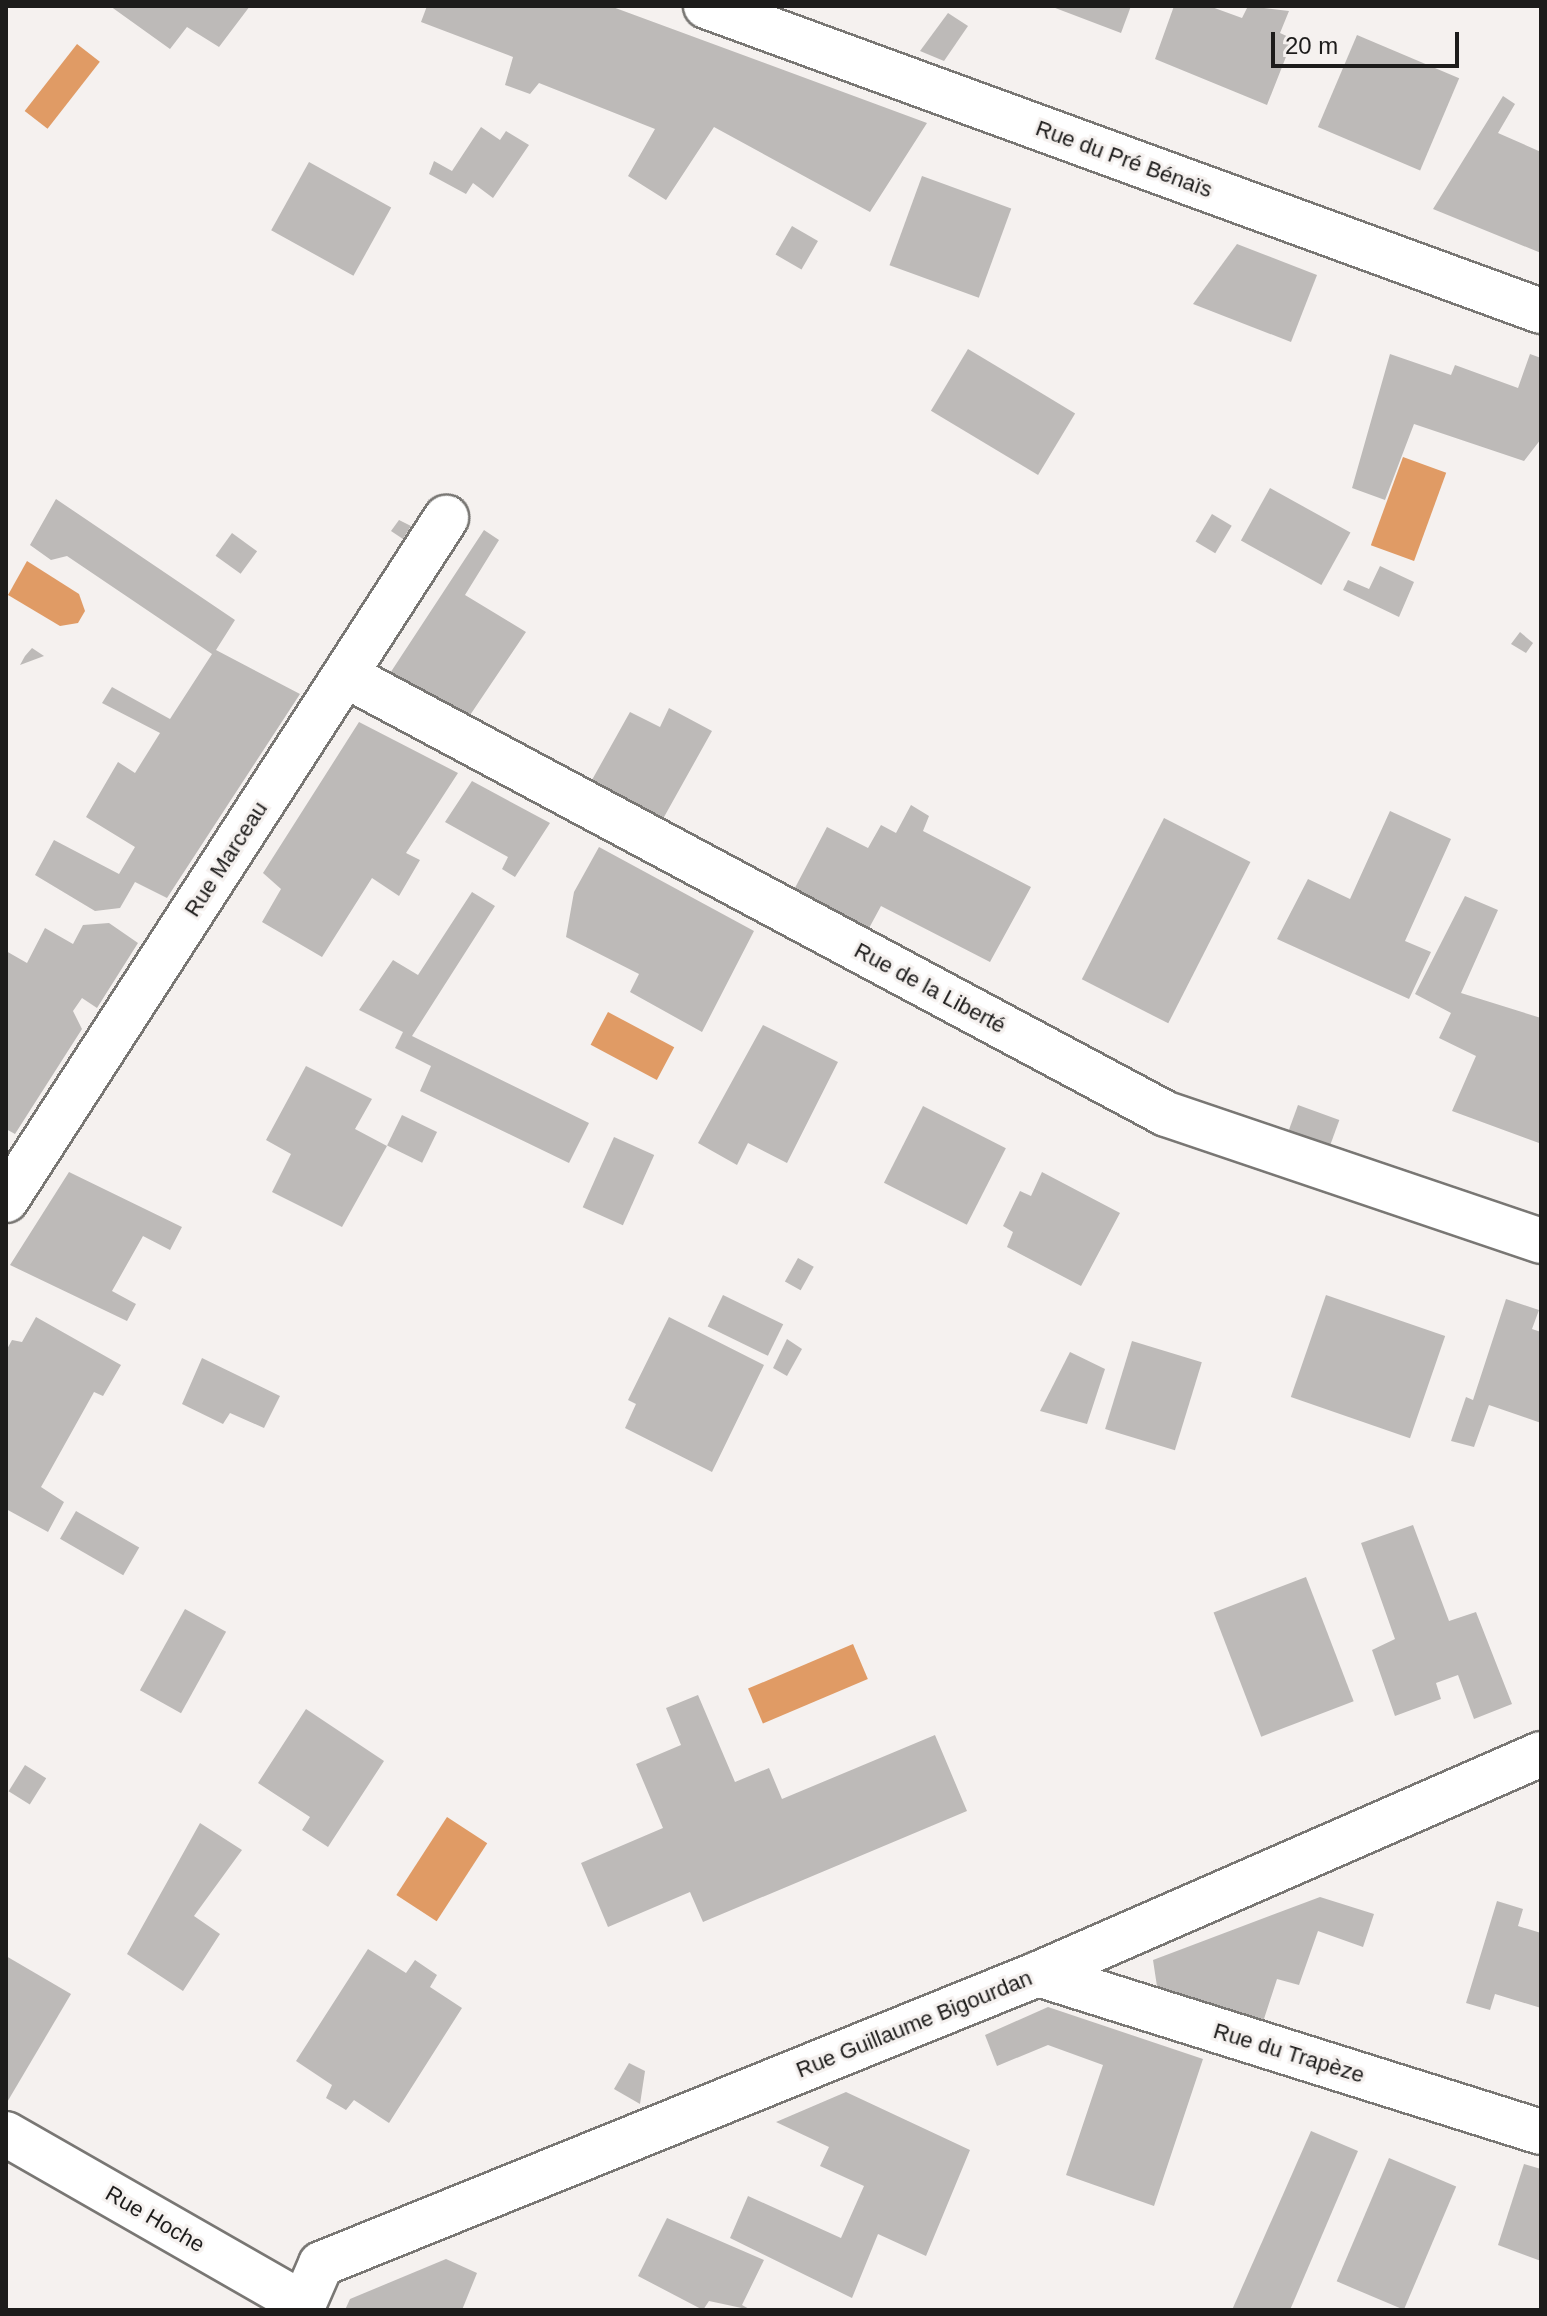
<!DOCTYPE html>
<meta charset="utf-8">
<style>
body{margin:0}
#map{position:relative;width:1547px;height:2316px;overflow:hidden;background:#f5f1ef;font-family:Helvetica,sans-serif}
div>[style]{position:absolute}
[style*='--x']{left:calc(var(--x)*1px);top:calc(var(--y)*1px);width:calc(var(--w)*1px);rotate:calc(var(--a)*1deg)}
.water>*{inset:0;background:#e09b65;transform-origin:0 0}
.building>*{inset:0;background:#bdbab8;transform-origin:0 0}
.roads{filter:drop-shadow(2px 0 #797774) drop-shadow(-2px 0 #797774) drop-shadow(0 2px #797774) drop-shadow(0 -2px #797774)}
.minor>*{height:44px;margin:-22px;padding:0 22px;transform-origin:22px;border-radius:22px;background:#fff}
span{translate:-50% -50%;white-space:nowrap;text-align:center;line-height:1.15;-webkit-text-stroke:6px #f5f1ef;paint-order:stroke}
.street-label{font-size:22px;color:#1d1c1b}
.frame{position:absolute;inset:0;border:8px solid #1d1c1b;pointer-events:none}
.scale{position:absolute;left:1271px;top:32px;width:188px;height:36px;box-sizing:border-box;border:4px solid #1d1c1b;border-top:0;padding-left:10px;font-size:24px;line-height:28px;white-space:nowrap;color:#1d1c1b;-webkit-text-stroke:6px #f5f1ef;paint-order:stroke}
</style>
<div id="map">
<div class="water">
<div style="left:77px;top:44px;width:29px;height:85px;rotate:38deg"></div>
<div style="left:1403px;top:457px;width:46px;height:94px;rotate:20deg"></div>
<div style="clip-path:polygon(27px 561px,79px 594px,85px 611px,78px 623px,60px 626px,8px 595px)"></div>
<div style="left:608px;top:1012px;width:75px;height:37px;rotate:28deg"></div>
<div style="left:853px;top:1644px;width:38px;height:114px;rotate:67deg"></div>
<div style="left:447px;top:1817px;width:48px;height:93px;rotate:33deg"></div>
</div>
<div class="building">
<div style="clip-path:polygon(110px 6px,250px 6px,219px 47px,187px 27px,170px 49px)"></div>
<div style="clip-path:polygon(427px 6px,610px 6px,927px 123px,870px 212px,714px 127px,666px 200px,628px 176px,655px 129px,539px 83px,530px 94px,505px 85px,513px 57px,421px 22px)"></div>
<div style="clip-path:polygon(1050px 6px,1131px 6px,1121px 33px)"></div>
<div style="clip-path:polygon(1174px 6px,1209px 6px,1242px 18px,1248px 6px,1289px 11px,1280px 33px,1293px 39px,1267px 105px,1155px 59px)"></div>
<div style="clip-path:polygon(948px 13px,968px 26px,944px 61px,920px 51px)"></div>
<div style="left:1357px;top:35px;width:111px;height:100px;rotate:23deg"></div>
<div style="clip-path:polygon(1503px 96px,1515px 104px,1498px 133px,1541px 152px,1541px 253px,1433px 209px)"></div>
<div style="clip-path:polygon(481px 127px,500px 140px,506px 131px,529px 145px,493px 198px,473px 183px,466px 194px,429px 174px,434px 161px,452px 171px)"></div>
<div style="left:309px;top:162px;width:94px;height:78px;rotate:29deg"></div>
<div style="left:922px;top:176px;width:95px;height:95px;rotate:20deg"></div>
<div style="left:792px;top:226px;width:30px;height:33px;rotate:30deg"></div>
<div style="clip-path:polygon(1237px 244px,1317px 275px,1291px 342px,1193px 304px)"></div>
<div style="left:968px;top:349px;width:125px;height:72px;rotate:31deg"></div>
<div style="clip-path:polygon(1390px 354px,1451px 375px,1455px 365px,1518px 388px,1530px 354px,1541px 358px,1541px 439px,1524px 461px,1414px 424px,1385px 500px,1352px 488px)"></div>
<div style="left:1270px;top:488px;width:92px;height:60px;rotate:29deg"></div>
<div style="clip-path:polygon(56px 499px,235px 620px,216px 650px,300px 694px,167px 898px,135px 882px,120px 908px,95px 911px,35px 875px,54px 840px,119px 874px,135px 847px,86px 817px,118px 762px,135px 773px,160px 733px,102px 703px,112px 687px,170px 719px,212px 654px,67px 556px,51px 560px,30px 545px)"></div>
<div style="left:1212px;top:514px;width:23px;height:32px;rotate:31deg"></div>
<div style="clip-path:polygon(399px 520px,411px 526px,403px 539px,391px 531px)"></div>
<div style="clip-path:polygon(484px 530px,499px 540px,465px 595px,526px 632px,460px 730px,381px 687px)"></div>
<div style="left:232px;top:533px;width:31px;height:28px;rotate:36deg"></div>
<div style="clip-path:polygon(1380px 566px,1414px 582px,1399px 617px,1343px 590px,1348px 580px,1369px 589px)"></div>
<div style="clip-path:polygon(1520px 632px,1533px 643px,1526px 653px,1511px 644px)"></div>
<div style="clip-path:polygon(32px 648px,44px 656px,20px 665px,25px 656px)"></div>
<div style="clip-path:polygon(669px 708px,712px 731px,654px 835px,583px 796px,630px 712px,660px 727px)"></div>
<div style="clip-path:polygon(359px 722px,458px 773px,406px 853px,420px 860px,399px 896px,372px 878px,322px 957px,262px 922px,281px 889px,263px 873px)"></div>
<div style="clip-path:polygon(472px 781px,550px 823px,515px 877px,502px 869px,508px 857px,445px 822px)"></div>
<div style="clip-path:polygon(911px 805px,929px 816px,923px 831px,1031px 887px,990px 962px,881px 906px,861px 943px,787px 903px,827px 827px,868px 848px,881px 825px,896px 833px)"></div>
<div style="clip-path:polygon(1390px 811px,1451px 839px,1405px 941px,1431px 952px,1409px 999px,1277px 939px,1308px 879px,1350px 899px)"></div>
<div style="left:1164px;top:818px;width:97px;height:181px;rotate:27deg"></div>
<div style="clip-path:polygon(599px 847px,754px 931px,702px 1032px,630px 992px,639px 974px,566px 937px,574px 892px)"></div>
<div style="clip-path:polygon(472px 892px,495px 906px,412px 1036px,589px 1123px,569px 1163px,420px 1091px,431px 1066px,395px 1048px,403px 1032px,359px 1010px,393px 960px,418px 975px)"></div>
<div style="clip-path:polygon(1465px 896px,1498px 910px,1461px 993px,1541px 1018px,1539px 1143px,1452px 1111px,1476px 1056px,1439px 1038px,1451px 1013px,1415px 994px)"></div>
<div style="clip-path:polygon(109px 923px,138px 943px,97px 1008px,82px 998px,73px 1011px,82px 1029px,15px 1134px,6px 1129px,6px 951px,27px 963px,45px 928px,73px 944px,83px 925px)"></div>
<div style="clip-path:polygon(763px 1025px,838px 1062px,787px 1163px,748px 1143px,737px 1165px,698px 1143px)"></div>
<div style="clip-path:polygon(306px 1066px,372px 1099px,355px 1129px,387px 1146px,342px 1227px,272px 1192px,291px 1154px,266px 1140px)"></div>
<div style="left:1298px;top:1105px;width:44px;height:45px;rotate:20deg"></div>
<div style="left:923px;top:1106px;width:93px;height:86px;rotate:27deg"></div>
<div style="left:402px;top:1115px;width:39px;height:34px;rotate:26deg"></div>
<div style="left:614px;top:1137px;width:44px;height:77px;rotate:24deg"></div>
<div style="clip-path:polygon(69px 1172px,182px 1227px,170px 1250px,143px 1236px,112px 1291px,136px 1304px,127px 1321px,10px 1265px)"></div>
<div style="clip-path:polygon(1042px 1172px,1120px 1213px,1081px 1286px,1007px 1247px,1013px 1232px,1003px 1226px,1020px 1191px,1031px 1196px)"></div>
<div style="left:798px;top:1258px;width:18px;height:27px;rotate:29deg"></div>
<div style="left:723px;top:1295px;width:67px;height:35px;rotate:26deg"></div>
<div style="left:1326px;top:1295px;width:126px;height:108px;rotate:19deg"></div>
<div style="clip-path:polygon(1506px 1299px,1539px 1310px,1532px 1329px,1541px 1332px,1541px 1423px,1489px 1405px,1474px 1447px,1451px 1441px,1466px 1397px,1473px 1400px)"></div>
<div style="clip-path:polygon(36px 1317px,121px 1365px,103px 1396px,94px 1392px,41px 1487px,64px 1502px,48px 1532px,6px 1509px,6px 1351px,12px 1340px,22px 1342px)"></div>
<div style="clip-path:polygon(669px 1317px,764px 1365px,712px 1472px,625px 1428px,636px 1404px,628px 1400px)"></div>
<div style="clip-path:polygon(787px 1339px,802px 1349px,787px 1376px,773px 1368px)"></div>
<div style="left:1132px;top:1341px;width:73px;height:92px;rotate:17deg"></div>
<div style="clip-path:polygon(1070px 1352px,1105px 1369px,1087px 1424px,1040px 1411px)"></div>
<div style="clip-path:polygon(202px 1358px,280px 1396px,264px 1428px,230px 1413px,223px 1424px,182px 1404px)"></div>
<div style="left:76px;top:1511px;width:73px;height:32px;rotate:30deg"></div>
<div style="clip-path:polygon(1413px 1525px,1449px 1621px,1476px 1612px,1512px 1704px,1474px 1719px,1458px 1675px,1436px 1683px,1441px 1699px,1395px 1716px,1372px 1650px,1395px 1639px,1361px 1543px)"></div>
<div style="left:1306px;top:1577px;width:133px;height:99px;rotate:69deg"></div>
<div style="left:185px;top:1609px;width:47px;height:93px;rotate:29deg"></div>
<div style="clip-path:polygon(698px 1695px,735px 1782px,769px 1768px,782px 1799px,935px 1735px,967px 1811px,703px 1922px,690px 1892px,608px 1927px,581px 1863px,663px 1828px,636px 1764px,681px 1745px,666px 1708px)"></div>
<div style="clip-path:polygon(306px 1709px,384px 1761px,328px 1847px,302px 1830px,310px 1817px,258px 1783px)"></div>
<div style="left:25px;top:1765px;width:25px;height:31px;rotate:32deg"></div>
<div style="clip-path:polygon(200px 1823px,242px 1850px,194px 1916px,220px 1934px,183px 1991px,127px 1954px)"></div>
<div style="clip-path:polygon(1320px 1897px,1374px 1914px,1363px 1947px,1318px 1931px,1299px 1985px,1277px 1979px,1262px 2025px,1158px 1993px,1153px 1960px)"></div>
<div style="clip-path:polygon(1497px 1901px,1523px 1909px,1518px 1926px,1541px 1933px,1541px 2008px,1495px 1994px,1490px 2010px,1466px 2003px)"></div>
<div style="clip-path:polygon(368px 1949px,406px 1973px,415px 1960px,437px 1975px,430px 1987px,462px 2008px,389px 2123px,354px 2100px,346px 2110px,326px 2098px,332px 2085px,296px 2061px)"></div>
<div style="clip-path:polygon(6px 1956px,71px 1994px,6px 2104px)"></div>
<div style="clip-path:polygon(1048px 2007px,1203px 2059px,1154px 2206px,1066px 2175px,1103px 2065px,1048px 2045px,997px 2066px,985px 2035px)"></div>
<div style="clip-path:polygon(629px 2063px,645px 2071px,640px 2104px,614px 2089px)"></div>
<div style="clip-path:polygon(846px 2092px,970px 2150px,926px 2256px,878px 2234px,852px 2298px,730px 2238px,748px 2196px,841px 2238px,864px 2186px,820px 2166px,829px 2147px,776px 2122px)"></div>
<div style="clip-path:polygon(1311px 2131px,1358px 2151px,1290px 2310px,1232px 2310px)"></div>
<div style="left:1389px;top:2158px;width:73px;height:134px;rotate:23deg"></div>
<div style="clip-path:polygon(1524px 2164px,1541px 2169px,1541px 2261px,1498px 2245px)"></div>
<div style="clip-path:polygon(667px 2218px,764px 2260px,742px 2305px,751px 2310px,709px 2301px,703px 2310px,638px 2276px)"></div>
<div style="clip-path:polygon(446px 2259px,477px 2273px,462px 2310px,345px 2310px,350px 2299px)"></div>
</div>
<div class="roads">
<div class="minor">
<div style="--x:706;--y:6;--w:889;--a:20.07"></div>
<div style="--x:345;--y:675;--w:931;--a:28.13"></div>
<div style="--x:1166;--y:1114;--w:396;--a:18.7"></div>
<div style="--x:6;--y:1200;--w:812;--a:-57.17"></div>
<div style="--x:1038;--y:1974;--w:527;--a:17.44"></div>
<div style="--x:6;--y:2134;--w:342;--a:29.8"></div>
<div style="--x:301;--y:2310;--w:50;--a:-66.5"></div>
<div style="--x:321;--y:2264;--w:773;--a:-22.02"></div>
<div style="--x:1038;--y:1974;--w:549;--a:-23.62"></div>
</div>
</div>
<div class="street-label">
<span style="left:1124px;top:159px;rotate:20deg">Rue du Pré Bénaïs</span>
<span style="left:226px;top:859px;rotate:-57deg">Rue Marceau</span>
<span style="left:930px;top:988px;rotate:28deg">Rue de la Liberté</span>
<span style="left:914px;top:2024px;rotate:-22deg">Rue Guillaume Bigourdan</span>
<span style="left:1289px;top:2053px;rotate:17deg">Rue du Trapèze</span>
<span style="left:155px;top:2219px;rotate:30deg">Rue Hoche</span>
</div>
<div class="frame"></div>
<div class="scale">20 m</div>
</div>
